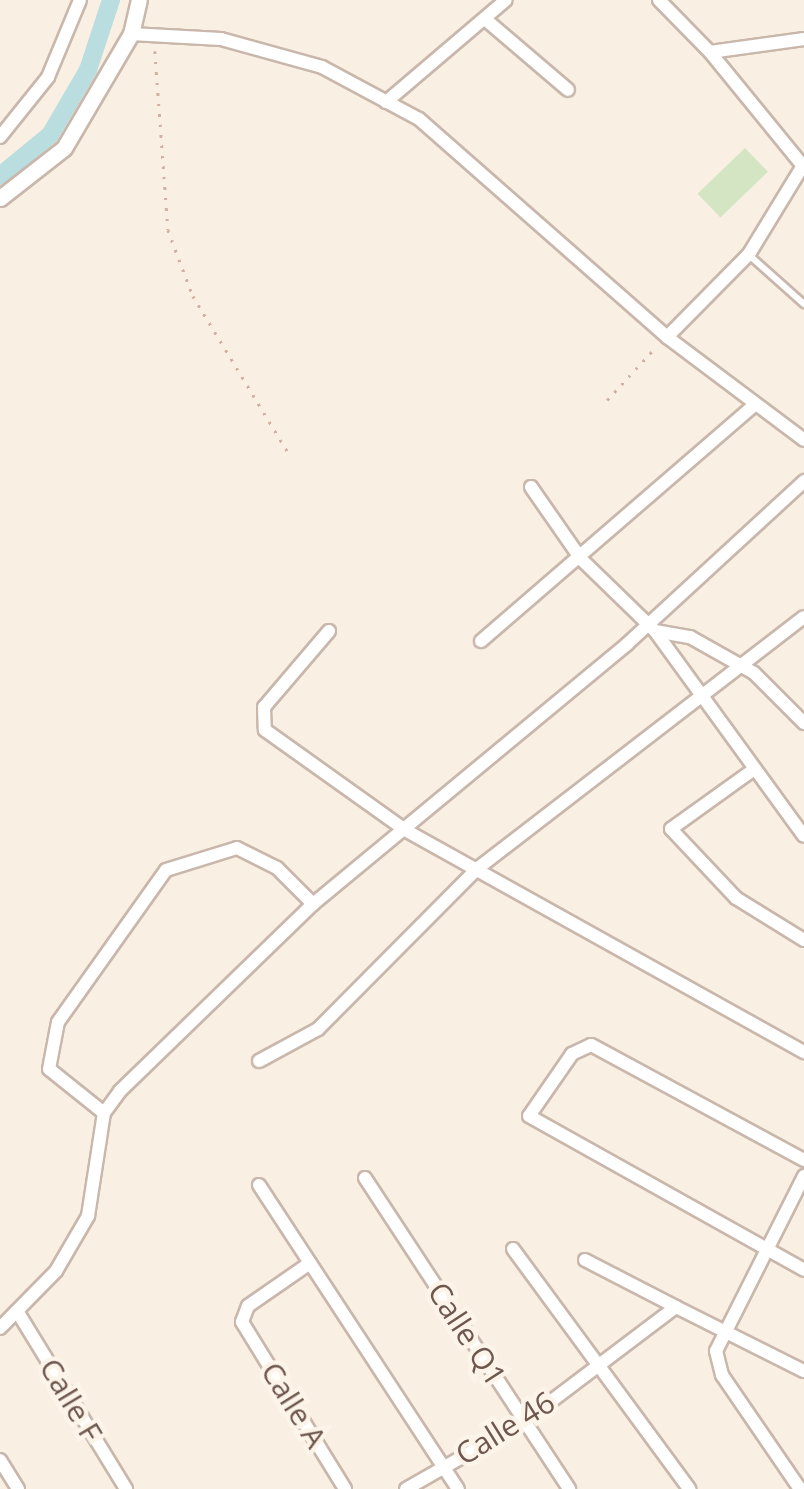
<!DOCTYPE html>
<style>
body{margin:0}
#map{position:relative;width:804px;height:1489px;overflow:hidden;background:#f9f0e3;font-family:"Open Sans",sans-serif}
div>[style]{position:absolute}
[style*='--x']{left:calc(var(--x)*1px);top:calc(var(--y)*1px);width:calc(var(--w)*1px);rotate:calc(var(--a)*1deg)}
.green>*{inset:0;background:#d3e5c3;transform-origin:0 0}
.canal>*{height:18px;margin:-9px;padding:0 9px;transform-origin:9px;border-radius:9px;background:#badde0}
.path>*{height:2.5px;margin-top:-1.25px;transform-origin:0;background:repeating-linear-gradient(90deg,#d0b1a1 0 2.5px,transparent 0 10.5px)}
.roads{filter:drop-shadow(2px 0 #c9b7ab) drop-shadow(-2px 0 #c9b7ab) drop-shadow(0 2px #c9b7ab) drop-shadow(0 -2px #c9b7ab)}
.service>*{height:6px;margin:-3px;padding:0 3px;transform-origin:3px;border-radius:3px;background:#fff}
.minor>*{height:12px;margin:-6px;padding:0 6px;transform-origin:6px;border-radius:6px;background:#fff}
.tertiary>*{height:15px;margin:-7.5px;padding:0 7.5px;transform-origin:7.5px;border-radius:7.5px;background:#fff}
span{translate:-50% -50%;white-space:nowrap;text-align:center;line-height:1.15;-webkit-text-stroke:9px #fdf4e9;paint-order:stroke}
.street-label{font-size:30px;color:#6e574c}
</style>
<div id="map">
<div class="green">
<div style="left:745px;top:148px;width:33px;height:66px;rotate:46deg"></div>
</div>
<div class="canal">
<div style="--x:0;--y:176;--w:65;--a:-39.4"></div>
<div style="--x:50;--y:135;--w:75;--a:-59.7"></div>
<div style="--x:88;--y:70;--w:74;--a:-71.8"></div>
</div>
<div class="path">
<div style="--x:155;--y:51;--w:179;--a:85.8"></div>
<div style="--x:168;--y:230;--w:71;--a:69.3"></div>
<div style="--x:193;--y:296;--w:183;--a:58.7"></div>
<div style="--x:607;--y:400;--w:71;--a:-47.3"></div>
</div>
<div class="roads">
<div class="service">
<div style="--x:749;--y:255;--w:74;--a:41.7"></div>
</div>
<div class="minor">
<div style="--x:659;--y:0;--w:73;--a:45.6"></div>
<div style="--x:710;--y:52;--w:95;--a:-7.9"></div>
<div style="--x:485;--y:19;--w:109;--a:40.5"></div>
<div style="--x:131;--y:34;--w:90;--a:3.2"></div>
<div style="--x:221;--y:39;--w:105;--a:15.5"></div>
<div style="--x:322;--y:67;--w:110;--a:28.2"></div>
<div style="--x:419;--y:119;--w:330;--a:41.3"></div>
<div style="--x:667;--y:337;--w:171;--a:36.9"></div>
<div style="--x:710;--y:52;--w:147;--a:50.8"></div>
<div style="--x:386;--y:102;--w:157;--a:-40.4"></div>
<div style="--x:0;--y:137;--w:77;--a:-51.3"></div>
<div style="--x:48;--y:77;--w:83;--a:-67.4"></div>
<div style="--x:667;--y:337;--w:117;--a:-45.3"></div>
<div style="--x:749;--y:254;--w:105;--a:-58.6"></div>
<div style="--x:531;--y:487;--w:88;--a:55.2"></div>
<div style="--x:581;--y:559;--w:103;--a:44.2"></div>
<div style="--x:655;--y:631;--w:253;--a:54"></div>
<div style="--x:329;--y:631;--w:100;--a:130.5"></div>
<div style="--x:264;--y:707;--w:23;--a:88"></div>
<div style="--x:265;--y:730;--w:172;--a:35.5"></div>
<div style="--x:405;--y:830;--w:457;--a:29.1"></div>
<div style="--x:655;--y:631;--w:36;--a:10"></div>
<div style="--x:690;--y:637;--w:73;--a:29.4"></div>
<div style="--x:754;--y:673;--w:71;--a:45"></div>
<div style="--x:481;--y:641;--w:359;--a:-40.8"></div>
<div style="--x:753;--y:770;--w:101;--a:144.3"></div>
<div style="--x:671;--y:829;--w:95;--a:46.7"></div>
<div style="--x:736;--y:898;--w:80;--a:31.7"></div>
<div style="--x:259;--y:1061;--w:67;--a:-28.5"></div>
<div style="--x:318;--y:1029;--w:227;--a:-45.2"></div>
<div style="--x:478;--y:868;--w:411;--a:-37.6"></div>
<div style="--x:104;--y:1113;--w:70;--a:-141.3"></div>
<div style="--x:49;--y:1069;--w:48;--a:-79.2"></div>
<div style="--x:58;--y:1022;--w:186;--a:-54.6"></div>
<div style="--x:166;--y:870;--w:74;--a:-17.2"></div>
<div style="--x:237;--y:848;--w:45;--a:26.6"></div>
<div style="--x:277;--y:868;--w:51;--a:45"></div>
<div style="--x:804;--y:1160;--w:242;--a:-151.6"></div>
<div style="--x:591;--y:1045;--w:21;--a:155"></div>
<div style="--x:572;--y:1054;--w:75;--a:124.7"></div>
<div style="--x:529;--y:1116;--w:315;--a:29.2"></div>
<div style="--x:365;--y:1178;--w:372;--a:56.7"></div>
<div style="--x:259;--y:1185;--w:363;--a:56.8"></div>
<div style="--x:513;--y:1249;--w:298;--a:53.7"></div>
<div style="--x:585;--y:1260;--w:102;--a:27.3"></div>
<div style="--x:310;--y:1263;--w:75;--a:145.3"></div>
<div style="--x:248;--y:1306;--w:17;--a:111"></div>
<div style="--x:242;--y:1322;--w:196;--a:58.3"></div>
<div style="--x:17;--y:1311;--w:209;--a:58.5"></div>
<div style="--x:0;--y:1328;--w:80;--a:-45.5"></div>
<div style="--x:56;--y:1271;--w:64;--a:-59.8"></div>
<div style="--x:88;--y:1216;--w:104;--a:-81.2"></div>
<div style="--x:104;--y:1113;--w:27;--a:-54"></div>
<div style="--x:120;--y:1091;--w:269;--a:-44.1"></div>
<div style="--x:313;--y:904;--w:408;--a:-39.6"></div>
<div style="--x:627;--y:644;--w:241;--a:-42.6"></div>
<div style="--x:0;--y:1460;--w:34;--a:58"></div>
<div style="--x:406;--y:1489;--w:137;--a:-29.7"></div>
<div style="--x:525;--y:1421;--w:189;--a:-37.1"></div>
<div style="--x:676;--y:1307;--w:143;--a:26.6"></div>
<div style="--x:800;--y:1489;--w:138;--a:-124.4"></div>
<div style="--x:722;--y:1375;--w:25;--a:-104"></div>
<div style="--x:716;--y:1351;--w:196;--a:-63.3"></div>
</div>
<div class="tertiary">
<div style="--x:0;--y:198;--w:81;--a:-38"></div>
<div style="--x:64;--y:148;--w:132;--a:-59.6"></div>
<div style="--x:131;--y:34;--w:35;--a:-77"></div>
</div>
</div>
<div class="street-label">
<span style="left:467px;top:1334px;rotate:57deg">Calle Q1</span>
<span style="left:71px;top:1400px;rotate:59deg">Calle F</span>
<span style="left:294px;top:1405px;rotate:58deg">Calle A</span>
<span style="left:505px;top:1428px;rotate:-32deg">Calle 46</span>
</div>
</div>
